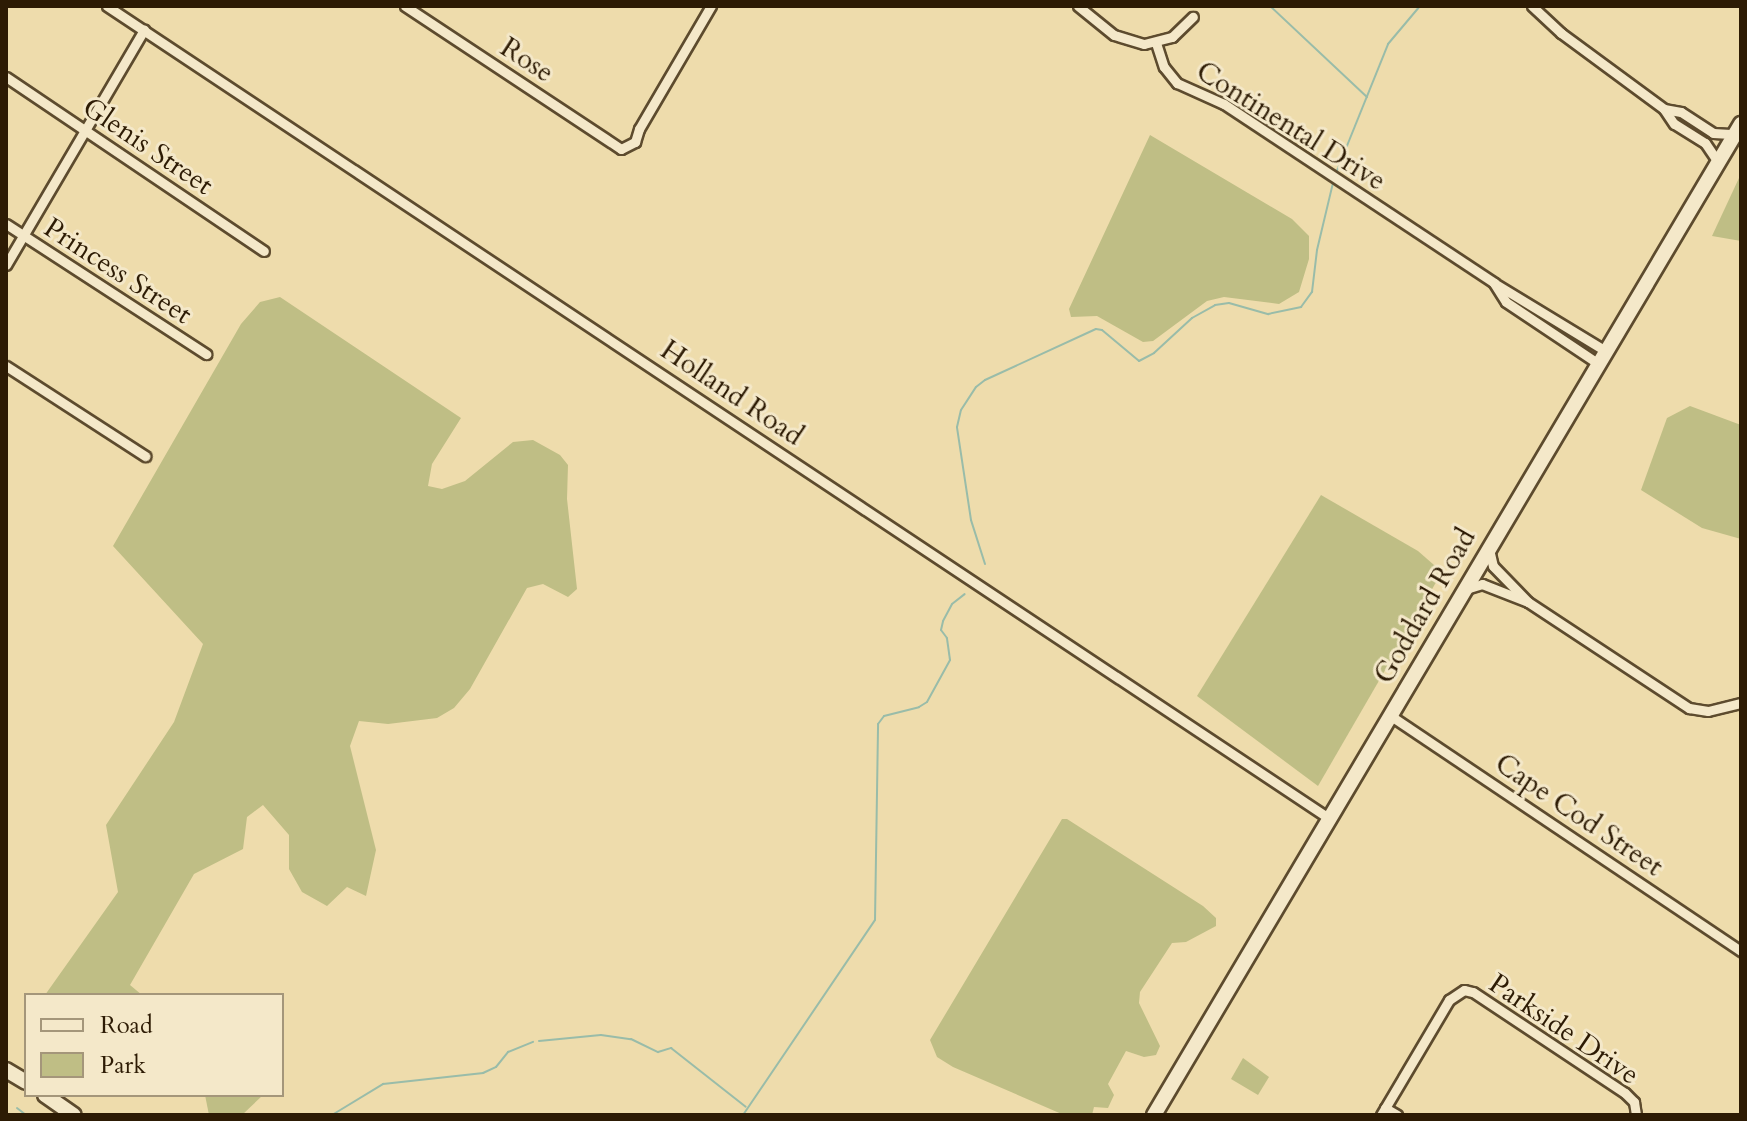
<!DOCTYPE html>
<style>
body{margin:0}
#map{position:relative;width:1747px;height:1121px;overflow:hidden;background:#eedcac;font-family:Cardo,serif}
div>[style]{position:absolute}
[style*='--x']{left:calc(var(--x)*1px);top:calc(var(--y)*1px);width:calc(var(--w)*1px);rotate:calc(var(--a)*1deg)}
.green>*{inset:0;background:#bfbe85}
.stream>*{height:2px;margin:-1px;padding:0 1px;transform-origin:1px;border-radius:1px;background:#99bca9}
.roads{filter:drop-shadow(2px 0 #5d4b2e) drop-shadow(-2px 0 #5d4b2e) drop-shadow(0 2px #5d4b2e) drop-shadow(0 -2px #5d4b2e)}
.street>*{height:9px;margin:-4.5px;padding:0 4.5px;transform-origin:4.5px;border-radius:4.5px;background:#f4e8c9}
.secondary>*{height:14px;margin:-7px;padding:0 7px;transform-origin:7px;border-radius:7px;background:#f4e8c9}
span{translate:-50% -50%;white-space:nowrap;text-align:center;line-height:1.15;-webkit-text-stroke:6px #f4e8c9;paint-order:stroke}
.street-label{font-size:28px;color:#2d1b04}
.frame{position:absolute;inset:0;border:8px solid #2d1b04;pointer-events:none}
.legend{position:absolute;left:24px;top:993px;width:260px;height:104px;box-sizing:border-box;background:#f4e8c9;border:2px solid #a4967a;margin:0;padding:10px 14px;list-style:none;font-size:24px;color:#2d1b04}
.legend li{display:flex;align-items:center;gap:16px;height:40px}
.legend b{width:40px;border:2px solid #a4967a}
</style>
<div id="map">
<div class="green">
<div style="clip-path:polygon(1150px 135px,1292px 219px,1309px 236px,1309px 259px,1299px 292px,1279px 304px,1224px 297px,1207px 301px,1153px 341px,1143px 342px,1097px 316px,1071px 317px,1069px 309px)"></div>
<div style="clip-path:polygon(1739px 178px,1741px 241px,1712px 236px)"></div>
<div style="clip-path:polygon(280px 297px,461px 418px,432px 464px,428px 486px,442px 489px,465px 481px,513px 442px,533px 440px,560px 455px,568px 465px,567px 499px,577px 589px,568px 597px,543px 584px,527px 588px,470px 689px,454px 708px,437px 718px,388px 724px,359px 721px,350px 746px,376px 850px,366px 896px,347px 887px,327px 906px,302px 892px,289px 869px,289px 835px,263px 805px,247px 817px,243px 849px,194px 874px,130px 985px,142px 995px,45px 995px,118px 892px,106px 825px,174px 722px,203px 644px,113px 546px,241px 324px,260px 302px)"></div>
<div style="clip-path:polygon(1690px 406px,1741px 425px,1741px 539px,1702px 528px,1641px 490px,1667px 418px)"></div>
<div style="clip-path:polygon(1321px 495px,1418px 551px,1442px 572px,1318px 786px,1197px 696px)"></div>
<div style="clip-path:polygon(1062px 819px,1067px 819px,1203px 906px,1216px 918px,1216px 926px,1186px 942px,1172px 943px,1140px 992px,1139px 1003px,1160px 1046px,1156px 1055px,1144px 1057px,1126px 1051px,1108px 1084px,1114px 1095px,1108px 1108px,1094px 1107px,1092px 1115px,1064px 1115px,953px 1067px,937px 1057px,930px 1040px)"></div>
<div style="clip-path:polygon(1243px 1058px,1269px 1077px,1258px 1095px,1231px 1079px)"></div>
<div style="clip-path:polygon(205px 1095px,263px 1095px,242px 1115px,209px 1115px)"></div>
</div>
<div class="stream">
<div style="--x:1270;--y:6;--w:133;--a:43.2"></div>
<div style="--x:1336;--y:173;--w:139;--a:-68"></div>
<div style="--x:1388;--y:44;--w:50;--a:-49.9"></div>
<div style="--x:985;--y:564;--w:46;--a:-107.7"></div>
<div style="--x:971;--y:520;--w:94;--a:-98.6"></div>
<div style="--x:957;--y:427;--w:17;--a:-77"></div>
<div style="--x:961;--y:410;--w:27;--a:-57"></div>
<div style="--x:976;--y:387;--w:11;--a:-38"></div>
<div style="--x:985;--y:380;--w:122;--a:-24.7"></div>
<div style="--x:1096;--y:329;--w:6;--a:9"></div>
<div style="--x:1102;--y:330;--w:48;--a:40"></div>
<div style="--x:1139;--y:361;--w:17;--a:-28"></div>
<div style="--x:1154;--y:353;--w:52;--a:-42.6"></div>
<div style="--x:1192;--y:318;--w:26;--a:-29"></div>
<div style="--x:1215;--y:305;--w:14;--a:-8"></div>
<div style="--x:1229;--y:303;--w:41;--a:15.8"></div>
<div style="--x:1268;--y:314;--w:34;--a:-12"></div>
<div style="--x:1301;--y:307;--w:19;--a:-54"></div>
<div style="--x:1312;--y:292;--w:42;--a:-83.2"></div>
<div style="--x:1317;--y:250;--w:69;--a:-76.6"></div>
<div style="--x:539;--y:1041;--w:62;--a:-5.5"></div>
<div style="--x:601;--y:1035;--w:30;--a:8"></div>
<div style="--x:631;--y:1039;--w:30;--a:26"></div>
<div style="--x:658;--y:1052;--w:14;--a:-17"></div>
<div style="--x:671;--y:1048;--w:95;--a:38.2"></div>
<div style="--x:17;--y:1108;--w:11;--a:38"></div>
<div style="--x:332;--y:1115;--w:60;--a:-31.3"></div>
<div style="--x:383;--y:1084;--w:101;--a:-6.3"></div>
<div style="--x:483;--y:1073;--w:14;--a:-25"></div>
<div style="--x:496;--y:1067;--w:19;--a:-51"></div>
<div style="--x:508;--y:1052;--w:27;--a:-22"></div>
<div style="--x:743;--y:1115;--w:235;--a:-55.9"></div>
<div style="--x:875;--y:920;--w:196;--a:-89.1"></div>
<div style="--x:878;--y:724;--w:10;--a:-53"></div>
<div style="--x:884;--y:716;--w:36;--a:-14"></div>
<div style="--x:919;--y:707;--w:9;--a:-32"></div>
<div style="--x:927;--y:702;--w:48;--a:-61.3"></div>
<div style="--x:950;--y:660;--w:22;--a:-98"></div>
<div style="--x:947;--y:638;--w:10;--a:-127"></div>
<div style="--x:941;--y:630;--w:9;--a:-77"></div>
<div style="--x:943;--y:621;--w:19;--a:-62"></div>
<div style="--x:952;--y:604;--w:16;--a:-38"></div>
</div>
<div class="roads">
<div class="street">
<div style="--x:107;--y:6;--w:1469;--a:33.61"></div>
<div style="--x:405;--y:6;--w:259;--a:33.5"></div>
<div style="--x:621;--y:149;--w:16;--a:-27"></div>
<div style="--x:635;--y:142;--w:14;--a:-73"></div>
<div style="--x:639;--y:129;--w:143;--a:-59.7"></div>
<div style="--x:1078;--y:6;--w:46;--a:38.9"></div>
<div style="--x:1114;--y:35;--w:31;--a:17"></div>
<div style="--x:1144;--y:44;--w:29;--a:-14"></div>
<div style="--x:1172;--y:37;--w:29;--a:-44"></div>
<div style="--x:1532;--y:6;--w:40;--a:43"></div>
<div style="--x:1561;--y:33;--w:128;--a:36.4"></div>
<div style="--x:1156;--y:43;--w:25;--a:72"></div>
<div style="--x:1164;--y:67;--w:21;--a:51"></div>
<div style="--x:1177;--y:83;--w:51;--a:24.1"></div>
<div style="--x:1224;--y:104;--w:324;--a:33.5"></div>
<div style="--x:1494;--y:283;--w:131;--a:31.3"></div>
<div style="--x:6;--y:77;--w:311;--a:34"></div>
<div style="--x:1718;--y:162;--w:23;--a:-124"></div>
<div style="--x:1705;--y:143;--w:36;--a:-148"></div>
<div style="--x:1674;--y:124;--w:18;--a:-124"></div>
<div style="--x:1664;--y:109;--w:17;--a:10"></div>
<div style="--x:1681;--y:112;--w:38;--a:33"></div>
<div style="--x:1713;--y:133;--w:22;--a:3"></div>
<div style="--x:6;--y:224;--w:239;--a:33"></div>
<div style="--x:6;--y:265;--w:273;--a:-59.6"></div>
<div style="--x:1494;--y:283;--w:22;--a:58"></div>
<div style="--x:1506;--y:302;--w:112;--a:33.7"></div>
<div style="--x:6;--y:366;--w:166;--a:32.9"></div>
<div style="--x:1489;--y:549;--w:17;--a:77"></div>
<div style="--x:1493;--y:566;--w:50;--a:45.8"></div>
<div style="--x:1466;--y:589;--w:17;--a:-17"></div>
<div style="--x:1482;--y:584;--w:49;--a:21.4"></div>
<div style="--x:1528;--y:602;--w:193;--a:33.4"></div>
<div style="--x:1689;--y:708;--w:19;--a:9"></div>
<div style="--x:1708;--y:711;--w:34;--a:-14"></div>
<div style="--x:1391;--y:716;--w:422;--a:33.9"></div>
<div style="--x:1385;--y:1108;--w:14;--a:30"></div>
<div style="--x:1381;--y:1115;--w:134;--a:-59.4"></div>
<div style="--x:1449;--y:1000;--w:18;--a:-34"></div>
<div style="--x:1464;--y:990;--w:9;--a:13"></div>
<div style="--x:1473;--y:992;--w:182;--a:33.6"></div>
<div style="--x:1625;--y:1093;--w:13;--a:45"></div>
<div style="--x:1634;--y:1102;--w:13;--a:81"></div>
</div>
<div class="secondary">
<div style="--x:6;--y:1070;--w:23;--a:31"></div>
<div style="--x:45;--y:1095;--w:35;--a:35"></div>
<div style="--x:1154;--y:1115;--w:1152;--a:-59.36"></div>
</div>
</div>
<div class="street-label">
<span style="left:527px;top:60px;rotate:33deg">Rose</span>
<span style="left:1291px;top:126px;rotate:32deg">Continental Drive</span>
<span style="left:148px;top:146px;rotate:34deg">Glenis Street</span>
<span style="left:118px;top:271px;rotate:33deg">Princess Street</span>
<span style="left:732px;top:393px;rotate:34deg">Holland Road</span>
<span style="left:1425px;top:606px;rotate:-60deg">Goddard Road</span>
<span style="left:1579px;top:815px;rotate:34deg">Cape Cod Street</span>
<span style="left:1564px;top:1029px;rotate:34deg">Parkside Drive</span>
</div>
<div class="frame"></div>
<ul class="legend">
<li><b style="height:10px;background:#f4e8c9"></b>Road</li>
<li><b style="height:22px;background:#bfbe85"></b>Park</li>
</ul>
</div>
